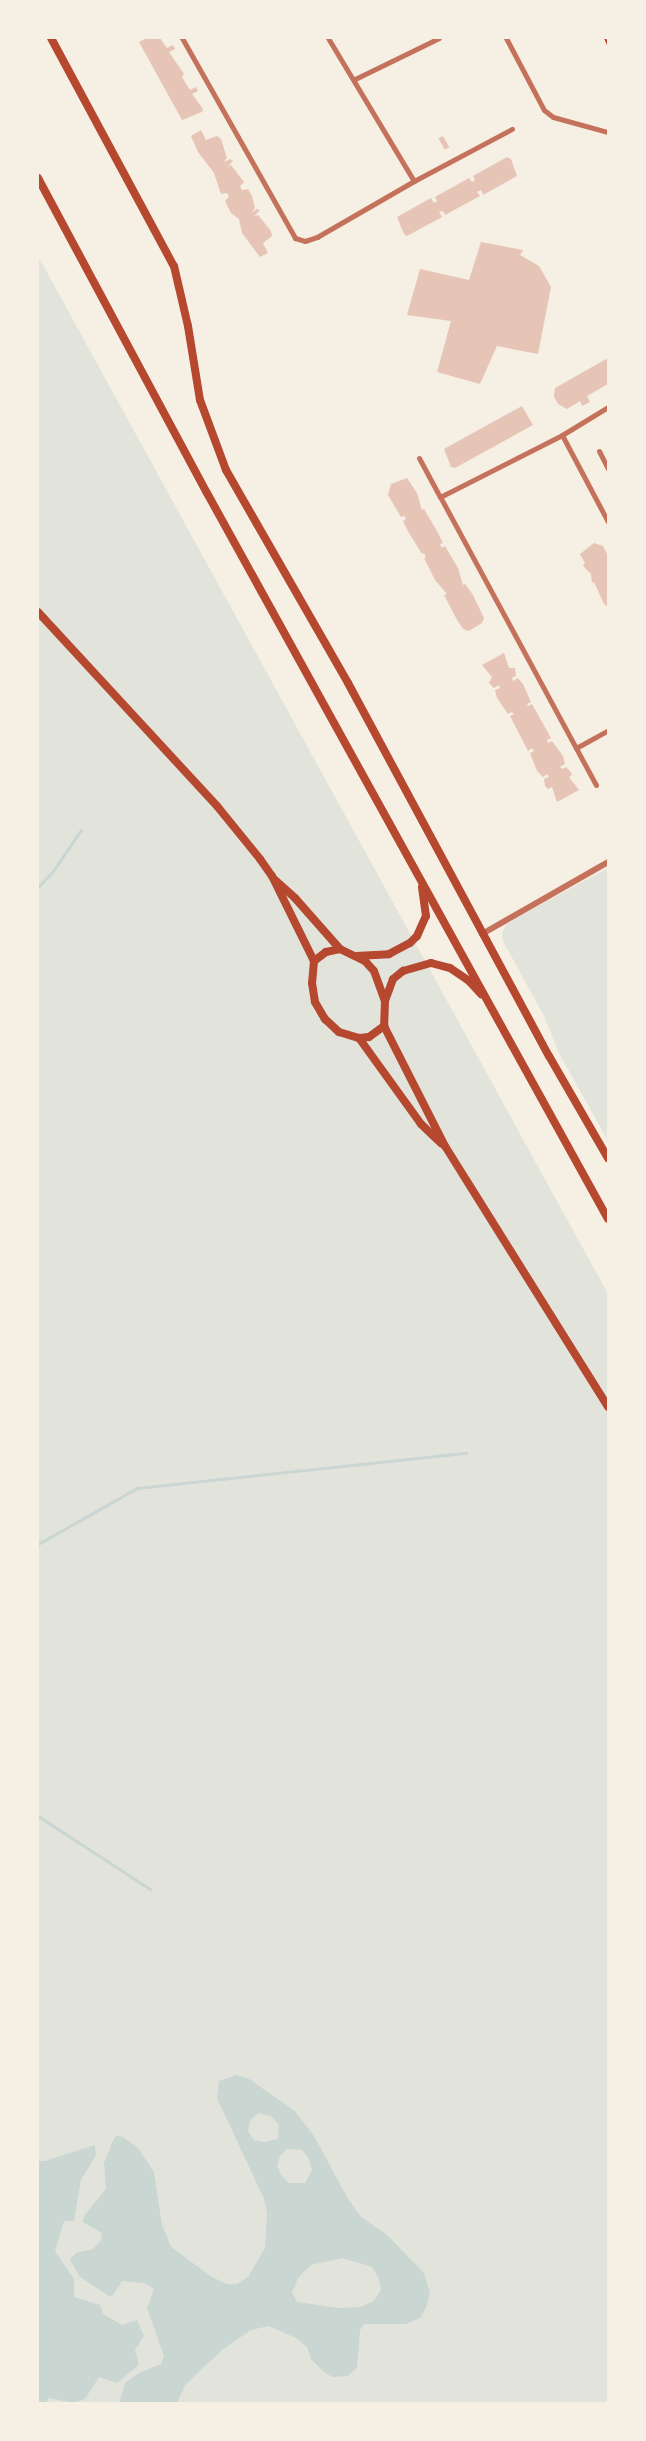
<!DOCTYPE html>
<style>
body{margin:0}
#map{position:relative;width:646px;height:2441px;overflow:hidden;background:#f6efe4;font-family:"Alegreya Sans",sans-serif}
div>[style]{position:absolute}
[style*='--x']{left:calc(var(--x)*1px);top:calc(var(--y)*1px);width:calc(var(--w)*1px);rotate:calc(var(--a)*1deg)}
.green>*{inset:0;background:#e2e4dc}
.water>*{inset:0;background:#c9d6d2}
.stream>*{height:3px;margin:-1.5px;padding:0 1.5px;transform-origin:1.5px;border-radius:1.5px;background:#c9d6d2}
.building>*{inset:0;background:#e6c5b7;transform-origin:0 0}
.path>*{height:2px;margin:-1px;padding:0 1px;transform-origin:1px;border-radius:1px;background:#b5482f}
.minor>*{height:5px;margin:-2.5px;padding:0 2.5px;transform-origin:2.5px;border-radius:2.5px;background:#c5725c}
.tertiary>*{height:6px;margin:-3px;padding:0 3px;transform-origin:3px;border-radius:3px;background:#c5725c}
.secondary>*{height:8px;margin:-4px;padding:0 4px;transform-origin:4px;border-radius:4px;background:#b5482f}
.primary>*{height:8px;margin:-4px;padding:0 4px;transform-origin:4px;border-radius:4px;background:#b5482f}
span{translate:-50% -50%;white-space:nowrap;text-align:center;line-height:1.15;-webkit-text-stroke:6px #f6efe4;paint-order:stroke}
.frame{position:absolute;inset:0;border:39px solid #f6efe4;pointer-events:none}
</style>
<div id="map">
<div class="green">
<div style="clip-path:polygon(38px 256px,608px 1294px,608px 2403px,38px 2403px)"></div>
<div style="clip-path:polygon(608px 868px,608px 1141px,559px 1053px,544px 1016px,503px 941px,502px 934px,505px 926px,514px 919px)"></div>
</div>
<div class="water">
<div style="clip-path:polygon(evenodd,236px 2075px,249px 2079px,295px 2111px,314px 2136px,347px 2197px,361px 2217px,386px 2234px,424px 2273px,430px 2293px,426px 2308px,420px 2318px,406px 2324px,364px 2324px,360px 2330px,357px 2368px,348px 2376px,333px 2377px,325px 2373px,311px 2359px,307px 2347px,296px 2338px,269px 2326px,251px 2330px,222px 2350px,185px 2385px,177px 2403px,119px 2403px,125px 2383px,139px 2373px,161px 2364px,164px 2356px,147px 2308px,154px 2289px,144px 2283px,122px 2281px,113px 2295px,109px 2296px,80px 2277px,70px 2260px,76px 2253px,93px 2249px,101px 2240px,102px 2233px,83px 2222px,84px 2216px,106px 2189px,104px 2163px,113px 2141px,116px 2136px,123px 2137px,138px 2148px,154px 2172px,162px 2225px,171px 2247px,212px 2277px,227px 2284px,237px 2284px,248px 2277px,265px 2248px,267px 2213px,264px 2199px,217px 2098px,219px 2081px,236px 2075px,258px 2113px,271px 2116px,279px 2125px,278px 2139px,265px 2142px,254px 2140px,248px 2131px,250px 2121px,258px 2113px,236px 2075px,287px 2149px,302px 2150px,308px 2157px,312px 2170px,305px 2183px,289px 2183px,281px 2175px,277px 2166px,280px 2156px,287px 2149px,236px 2075px,342px 2258px,372px 2267px,379px 2279px,381px 2290px,374px 2301px,361px 2307px,339px 2308px,297px 2302px,292px 2293px,298px 2278px,311px 2265px,342px 2258px)"></div>
<div style="clip-path:polygon(95px 2145px,96px 2155px,81px 2180px,74px 2221px,64px 2221px,55px 2251px,74px 2279px,74px 2297px,100px 2305px,103px 2314px,122px 2325px,137px 2320px,144px 2336px,135px 2350px,139px 2365px,117px 2383px,99px 2377px,85px 2399px,74px 2403px,49px 2398px,46px 2403px,38px 2403px,38px 2161px,45px 2161px)"></div>
</div>
<div class="stream">
<div style="--x:38;--y:887;--w:22;--a:-47"></div>
<div style="--x:53;--y:871;--w:50;--a:-55.7"></div>
<div style="--x:38;--y:1544;--w:114;--a:-29.5"></div>
<div style="--x:137;--y:1488;--w:331;--a:-6.1"></div>
<div style="--x:38;--y:1816;--w:134;--a:33.1"></div>
</div>
<div class="building">
<div style="clip-path:polygon(147px 38px,160px 38px,167px 48px,173px 45px,175px 49px,169px 52px,184px 74px,182px 77px,190px 90px,196px 87px,198px 91px,192px 94px,203px 109px,202px 112px,182px 120px,139px 42px)"></div>
<div style="clip-path:polygon(201px 130px,206px 140px,217px 136px,221px 139px,227px 158px,224px 162px,230px 159px,233px 161px,227px 167px,231px 165px,244px 182px,240px 186px,242px 190px,248px 189px,252px 196px,255px 208px,252px 212px,257px 209px,260px 210px,254px 216px,258px 215px,271px 231px,272px 236px,263px 243px,268px 253px,260px 257px,242px 233px,239px 219px,231px 213px,225px 201px,229px 197px,227px 193px,221px 194px,214px 173px,198px 152px,191px 136px)"></div>
<div style="left:443px;top:136px;width:13px;height:5px;rotate:61deg"></div>
<div style="clip-path:polygon(507px 157px,511px 159px,517px 176px,483px 195px,481px 190px,477px 192px,480px 196px,445px 215px,443px 211px,439px 212px,442px 217px,407px 236px,404px 234px,397px 217px,431px 198px,434px 203px,437px 201px,435px 197px,469px 178px,472px 182px,475px 180px,473px 176px)"></div>
<div style="clip-path:polygon(481px 242px,523px 250px,520px 255px,539px 266px,551px 287px,538px 354px,497px 346px,480px 384px,437px 372px,451px 321px,407px 315px,420px 269px,469px 280px)"></div>
<div style="clip-path:polygon(608px 358px,608px 384px,587px 396px,590px 402px,582px 406px,580px 401px,567px 409px,558px 404px,554px 397px,555px 388px)"></div>
<div style="clip-path:polygon(522px 406px,533px 425px,455px 468px,451px 467px,444px 449px)"></div>
<div style="clip-path:polygon(407px 478px,417px 493px,422px 510px,424px 509px,437px 531px,443px 543px,440px 544px,442px 548px,445px 546px,458px 568px,463px 585px,465px 584px,473px 595px,484px 618px,482px 623px,469px 631px,463px 629px,456px 618px,444px 595px,447px 594px,435px 580px,424px 558px,426px 557px,424px 553px,422px 554px,409px 533px,403px 521px,406px 519px,404px 516px,401px 517px,388px 495px,391px 484px)"></div>
<div style="clip-path:polygon(594px 543px,603px 546px,608px 556px,608px 607px,604px 604px,594px 582px,592px 583px,591px 574px,583px 566px,585px 563px,580px 554px)"></div>
<div style="clip-path:polygon(504px 653px,509px 668px,515px 668px,516px 676px,512px 678px,513px 681px,518px 678px,523px 684px,531px 702px,527px 704px,528px 706px,532px 704px,551px 738px,547px 740px,548px 743px,552px 741px,563px 756px,565px 764px,560px 767px,562px 769px,566px 767px,571px 772px,572px 775px,569px 777px,579px 790px,557px 802px,552px 787px,548px 789px,545px 786px,544px 779px,549px 777px,547px 774px,543px 777px,537px 771px,530px 753px,534px 751px,532px 748px,528px 751px,510px 716px,514px 714px,512px 712px,508px 714px,497px 698px,495px 690px,500px 688px,499px 685px,494px 688px,489px 683px,492px 677px,482px 665px)"></div>
</div>
<div class="path">
<div style="--x:605;--y:38;--w:8;--a:67"></div>
</div>
<div class="minor">
<div style="--x:182;--y:38;--w:230;--a:60.5"></div>
<div style="--x:295;--y:238;--w:10;--a:17"></div>
<div style="--x:305;--y:241;--w:13;--a:-18"></div>
<div style="--x:317;--y:237;--w:112;--a:-30"></div>
<div style="--x:328;--y:38;--w:167;--a:59"></div>
<div style="--x:414;--y:181;--w:111;--a:-28"></div>
<div style="--x:506;--y:38;--w:81;--a:62.2"></div>
<div style="--x:544;--y:110;--w:11;--a:38"></div>
<div style="--x:553;--y:117;--w:57;--a:15.3"></div>
<div style="--x:355;--y:79;--w:93;--a:-26"></div>
<div style="--x:562;--y:435;--w:98;--a:62.1"></div>
<div style="--x:599;--y:451;--w:20;--a:63"></div>
<div style="--x:419;--y:458;--w:44;--a:61.7"></div>
<div style="--x:576;--y:748;--w:37;--a:-29"></div>
<div style="--x:596;--y:785;--w:328;--a:-118.4"></div>
<div style="--x:440;--y:497;--w:137;--a:-26.9"></div>
<div style="--x:562;--y:435;--w:54;--a:-31.3"></div>
</div>
<div class="tertiary">
<div style="--x:482;--y:934;--w:145;--a:-29.7"></div>
</div>
<div class="secondary">
<div style="--x:38;--y:612;--w:264;--a:47.3"></div>
<div style="--x:217;--y:806;--w:68;--a:50.9"></div>
<div style="--x:260;--y:859;--w:21;--a:55"></div>
<div style="--x:272;--y:876;--w:95;--a:63.7"></div>
<div style="--x:314;--y:961;--w:22;--a:95"></div>
<div style="--x:312;--y:983;--w:19;--a:81"></div>
<div style="--x:315;--y:1002;--w:20;--a:60"></div>
<div style="--x:325;--y:1019;--w:19;--a:43"></div>
<div style="--x:339;--y:1032;--w:21;--a:17"></div>
<div style="--x:359;--y:1038;--w:10;--a:-6"></div>
<div style="--x:369;--y:1037;--w:19;--a:-36"></div>
<div style="--x:275;--y:880;--w:27;--a:42"></div>
<div style="--x:295;--y:898;--w:68;--a:48.6"></div>
<div style="--x:314;--y:961;--w:15;--a:-37"></div>
<div style="--x:326;--y:952;--w:14;--a:-12"></div>
<div style="--x:340;--y:949;--w:28;--a:26"></div>
<div style="--x:365;--y:961;--w:13;--a:48"></div>
<div style="--x:374;--y:971;--w:32;--a:70"></div>
<div style="--x:385;--y:1001;--w:25;--a:92"></div>
<div style="--x:384;--y:1026;--w:135;--a:63.1"></div>
<div style="--x:445;--y:1146;--w:308;--a:58"></div>
<div style="--x:359;--y:1038;--w:106;--a:54.2"></div>
<div style="--x:421;--y:1124;--w:28;--a:44"></div>
</div>
<div class="primary">
<div style="--x:51;--y:38;--w:259;--a:61.7"></div>
<div style="--x:174;--y:266;--w:62;--a:76.9"></div>
<div style="--x:188;--y:326;--w:75;--a:80.8"></div>
<div style="--x:200;--y:400;--w:75;--a:69.6"></div>
<div style="--x:226;--y:470;--w:245;--a:60.2"></div>
<div style="--x:348;--y:683;--w:424;--a:61.7"></div>
<div style="--x:549;--y:1056;--w:118;--a:60"></div>
<div style="--x:38;--y:178;--w:357;--a:61.8"></div>
<div style="--x:207;--y:493;--w:829;--a:61.09"></div>
<div style="--x:356;--y:956;--w:33;--a:-3"></div>
<div style="--x:389;--y:954;--w:24;--a:-28"></div>
<div style="--x:410;--y:943;--w:10;--a:-45"></div>
<div style="--x:417;--y:936;--w:22;--a:-66"></div>
<div style="--x:426;--y:916;--w:29;--a:-98"></div>
<div style="--x:385;--y:1001;--w:23;--a:-70"></div>
<div style="--x:393;--y:979;--w:13;--a:-39"></div>
<div style="--x:403;--y:971;--w:29;--a:-16"></div>
<div style="--x:431;--y:963;--w:20;--a:15"></div>
<div style="--x:450;--y:968;--w:23;--a:34"></div>
<div style="--x:469;--y:981;--w:18;--a:47"></div>
</div>
<div class="frame"></div>
</div>
